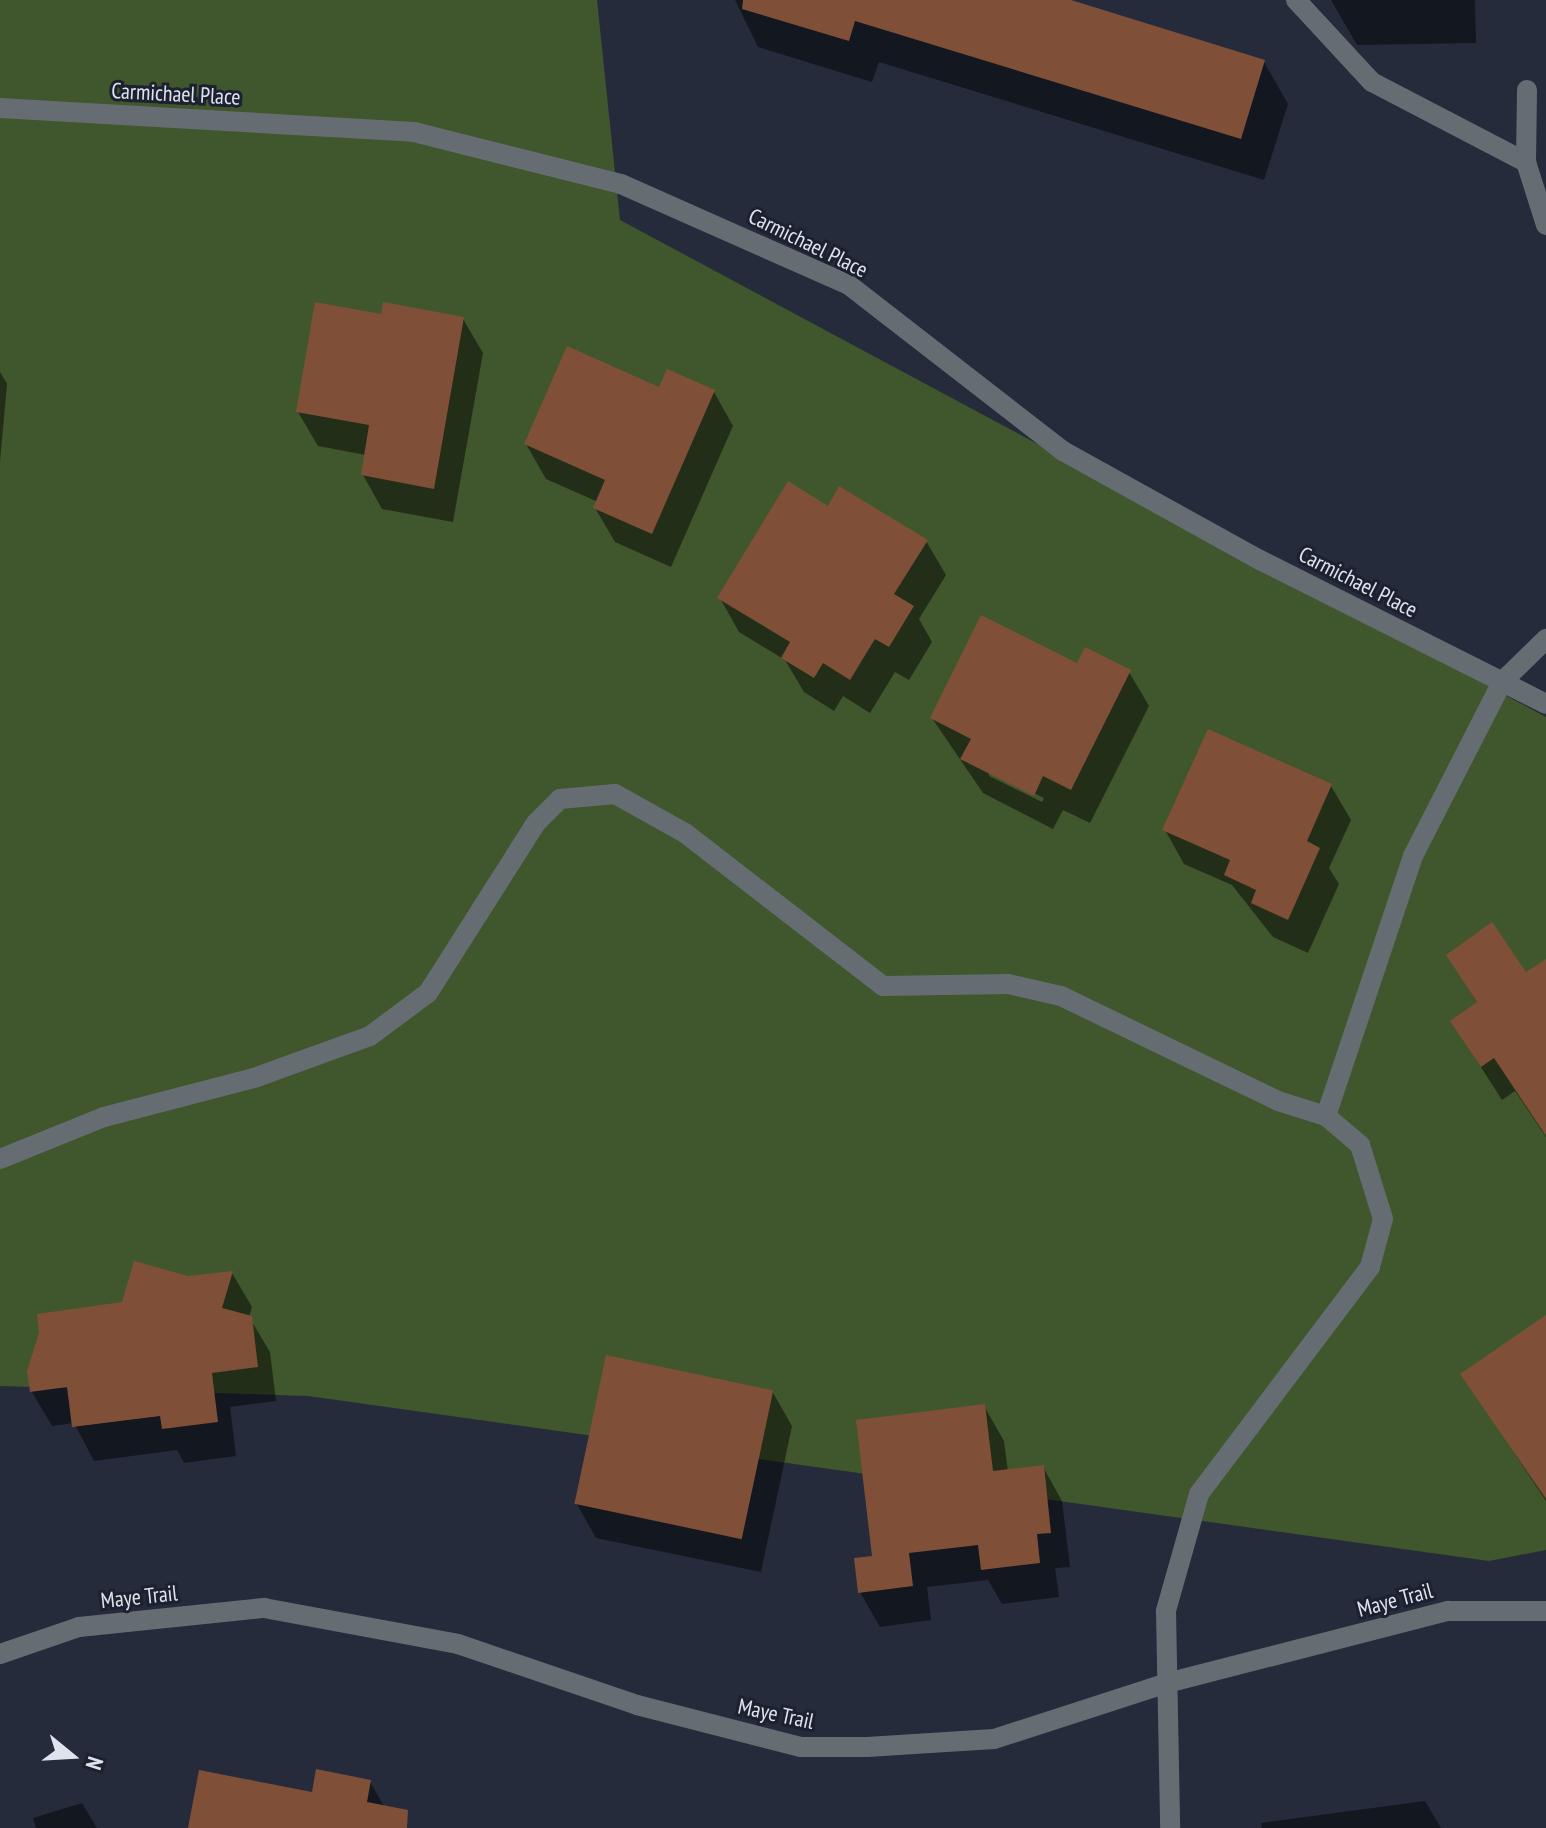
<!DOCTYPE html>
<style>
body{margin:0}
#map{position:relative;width:1546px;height:1828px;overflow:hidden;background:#252b3b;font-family:"PT Sans Narrow",sans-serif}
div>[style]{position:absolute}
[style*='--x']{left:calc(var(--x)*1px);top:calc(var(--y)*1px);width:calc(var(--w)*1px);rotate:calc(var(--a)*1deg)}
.green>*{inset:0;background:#40562c}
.shadow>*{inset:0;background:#0007}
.building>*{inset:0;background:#7f5037;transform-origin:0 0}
.lane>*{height:20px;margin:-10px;padding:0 10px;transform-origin:10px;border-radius:10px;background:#656d73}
.street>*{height:20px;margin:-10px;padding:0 10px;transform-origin:10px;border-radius:10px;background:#656d73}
span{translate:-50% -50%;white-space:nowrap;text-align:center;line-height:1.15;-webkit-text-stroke:6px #1c2130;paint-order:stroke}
.street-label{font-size:22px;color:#dfe3ee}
.north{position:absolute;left:32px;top:1716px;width:80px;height:80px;-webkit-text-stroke:6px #1c2130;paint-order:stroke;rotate:108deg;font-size:22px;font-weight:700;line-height:32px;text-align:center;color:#dfe3ee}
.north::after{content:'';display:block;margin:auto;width:28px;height:36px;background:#dfe3ee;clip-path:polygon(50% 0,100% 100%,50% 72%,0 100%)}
</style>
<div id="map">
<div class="green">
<div style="clip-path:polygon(0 0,597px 0,620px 220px,1546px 717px,1546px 1550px,1489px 1561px,308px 1396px,0 1386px)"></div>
</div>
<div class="shadow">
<div style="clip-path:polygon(735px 0,1064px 0,1264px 62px,1288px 104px,1264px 180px,879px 62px,872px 82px,758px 47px)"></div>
<div style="clip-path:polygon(1331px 0,1475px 0,1476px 43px,1357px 45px)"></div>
<div style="clip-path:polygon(382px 316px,463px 319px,483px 353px,453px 522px,382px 509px,363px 475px,366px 455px,318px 446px,298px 412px)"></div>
<div style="clip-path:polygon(0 372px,7px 384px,0 462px)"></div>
<div style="clip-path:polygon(660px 390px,714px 392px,733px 426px,671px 567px,615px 542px,595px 508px,598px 502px,546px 479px,526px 444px)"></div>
<div style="clip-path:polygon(828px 509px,926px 541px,946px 575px,919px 619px,932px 642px,909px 680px,895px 672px,870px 713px,843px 696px,834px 711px,804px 692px,785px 660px,739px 632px,720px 598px)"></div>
<div style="clip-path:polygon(evenodd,1078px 666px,1129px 672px,1149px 706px,1090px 823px,1063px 810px,1053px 829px,983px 793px,932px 718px,1078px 666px,989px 771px,1044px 798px,1042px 802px,989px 776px,989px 771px)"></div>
<div style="clip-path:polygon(1331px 786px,1351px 820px,1329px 868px,1339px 884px,1308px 953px,1273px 937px,1232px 885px,1184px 864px,1165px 830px)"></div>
<div style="clip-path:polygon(1448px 955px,1525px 975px,1546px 961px,1546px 1137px,1515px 1091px,1502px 1100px,1452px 1022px,1478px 1004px)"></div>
<div style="clip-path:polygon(232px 1273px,252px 1307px,249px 1317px,270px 1352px,276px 1401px,230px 1407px,236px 1456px,184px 1463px,177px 1450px,94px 1461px,74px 1423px,52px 1426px,32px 1392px,29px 1371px,124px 1304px,188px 1278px)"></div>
<div style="clip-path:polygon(1546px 1317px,1546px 1501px,1463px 1375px)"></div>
<div style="clip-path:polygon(772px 1391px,792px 1426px,761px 1572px,596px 1538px,577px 1504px)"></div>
<div style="clip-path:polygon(984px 1406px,1004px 1441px,1008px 1472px,1043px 1467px,1062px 1501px,1070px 1567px,1055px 1568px,1059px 1597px,1002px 1604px,988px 1580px,927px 1587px,931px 1620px,880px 1627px,860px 1592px,874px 1558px)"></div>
<div style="clip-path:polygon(370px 1782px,390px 1816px,388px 1828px,190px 1828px)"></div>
<div style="clip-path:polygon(1425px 1801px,1441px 1828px,1262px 1828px,1261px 1823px)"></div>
<div style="clip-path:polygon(82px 1803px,97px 1828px,36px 1828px,33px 1818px)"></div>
</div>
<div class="building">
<div style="clip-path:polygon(743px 0,1071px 0,1265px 60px,1241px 139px,855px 21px,849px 41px,742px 9px)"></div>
<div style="clip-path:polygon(315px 302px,381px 314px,383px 302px,464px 317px,434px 489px,361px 475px,369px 425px,296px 412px)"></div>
<div style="clip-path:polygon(567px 346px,659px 387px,667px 369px,715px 390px,652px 534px,593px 508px,605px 480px,524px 444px)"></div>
<div style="clip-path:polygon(788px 481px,828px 506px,839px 486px,928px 540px,894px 594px,914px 606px,889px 647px,875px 639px,850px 680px,823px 663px,814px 678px,781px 658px,790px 642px,717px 598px)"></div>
<div style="clip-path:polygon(981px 615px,1077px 663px,1085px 647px,1131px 670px,1071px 790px,1043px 776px,1034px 796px,960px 759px,971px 739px,930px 718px)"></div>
<div style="clip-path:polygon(1208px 729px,1332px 784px,1307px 841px,1320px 848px,1288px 920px,1251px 903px,1256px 890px,1224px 875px,1230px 860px,1162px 830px)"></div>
<div style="clip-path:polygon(1492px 922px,1526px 972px,1546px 959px,1546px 1136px,1494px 1058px,1481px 1067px,1450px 1021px,1477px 1002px,1446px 955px)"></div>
<div style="clip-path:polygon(134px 1261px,188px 1276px,233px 1271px,222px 1308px,252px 1316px,258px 1367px,212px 1373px,218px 1422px,162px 1429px,160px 1416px,72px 1427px,67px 1387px,30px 1392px,27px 1371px,39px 1333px,37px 1314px,122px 1302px)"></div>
<div style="clip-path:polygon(1546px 1315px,1546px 1499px,1460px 1374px)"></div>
<div style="left:606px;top:1355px;width:171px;height:152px;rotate:12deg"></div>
<div style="clip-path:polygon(985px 1404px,993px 1471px,1044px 1465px,1051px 1533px,1037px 1534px,1040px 1563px,981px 1570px,978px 1545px,909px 1553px,913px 1586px,858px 1593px,854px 1558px,872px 1556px,856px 1420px)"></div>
<div style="clip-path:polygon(316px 1769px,371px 1780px,367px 1802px,408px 1810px,407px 1828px,188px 1828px,199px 1770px,312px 1792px)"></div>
</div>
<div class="lane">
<div style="--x:1296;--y:0;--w:112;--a:47.2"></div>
<div style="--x:1372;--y:82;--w:174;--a:27.5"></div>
<div style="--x:1527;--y:90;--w:72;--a:90.8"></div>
<div style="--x:1526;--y:162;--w:66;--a:72.4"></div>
<div style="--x:1326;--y:1116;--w:274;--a:-71.5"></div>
<div style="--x:1413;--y:856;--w:195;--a:-62.9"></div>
<div style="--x:1502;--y:682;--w:62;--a:-44.3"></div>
<div style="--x:0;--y:1159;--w:112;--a:-22"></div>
<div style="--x:104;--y:1117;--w:155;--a:-14.6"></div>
<div style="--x:254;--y:1078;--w:123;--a:-19.9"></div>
<div style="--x:370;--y:1036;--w:72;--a:-36.6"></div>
<div style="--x:428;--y:993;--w:201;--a:-57.6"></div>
<div style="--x:536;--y:823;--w:34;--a:-45"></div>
<div style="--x:560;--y:799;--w:55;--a:-5.2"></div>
<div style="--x:615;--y:794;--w:80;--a:29.1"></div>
<div style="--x:685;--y:833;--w:250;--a:37.7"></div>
<div style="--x:883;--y:986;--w:125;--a:-0.9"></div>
<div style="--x:1008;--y:984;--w:54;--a:12.8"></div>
<div style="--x:1061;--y:996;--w:241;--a:25.8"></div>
<div style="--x:1278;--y:1101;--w:50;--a:17.4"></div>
<div style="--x:1326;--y:1116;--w:45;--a:40.5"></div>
<div style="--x:1360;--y:1145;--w:77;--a:72.7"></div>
<div style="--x:1383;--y:1219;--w:50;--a:105.2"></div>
<div style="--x:1370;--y:1267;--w:284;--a:127"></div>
<div style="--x:1199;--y:1494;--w:122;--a:105.8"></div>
<div style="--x:1166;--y:1611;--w:217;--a:88.9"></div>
</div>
<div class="street">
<div style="--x:0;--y:108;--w:415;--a:3.3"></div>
<div style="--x:414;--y:132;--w:213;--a:14.1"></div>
<div style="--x:621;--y:184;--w:249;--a:23.9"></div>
<div style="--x:849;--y:285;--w:271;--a:37.8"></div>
<div style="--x:1063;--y:451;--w:225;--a:29"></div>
<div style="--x:1260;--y:560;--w:320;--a:26.7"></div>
<div style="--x:0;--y:1654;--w:83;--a:-18.9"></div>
<div style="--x:79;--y:1627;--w:186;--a:-5.9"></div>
<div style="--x:264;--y:1608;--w:197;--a:10.5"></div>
<div style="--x:458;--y:1644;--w:189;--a:18.8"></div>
<div style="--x:637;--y:1705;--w:168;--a:14.4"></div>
<div style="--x:800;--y:1747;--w:67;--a:0"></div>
<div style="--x:867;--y:1747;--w:127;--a:-3.6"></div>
<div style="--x:994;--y:1739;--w:182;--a:-17.9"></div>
<div style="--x:1167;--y:1683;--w:290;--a:-14.4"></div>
<div style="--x:1448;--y:1611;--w:98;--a:0"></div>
</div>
<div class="street-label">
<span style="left:176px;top:94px;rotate:3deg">Carmichael Place</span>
<span style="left:808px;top:243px;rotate:26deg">Carmichael Place</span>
<span style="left:1358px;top:582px;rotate:27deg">Carmichael Place</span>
<span style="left:139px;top:1597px;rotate:-6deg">Maye Trail</span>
<span style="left:1395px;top:1600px;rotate:-15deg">Maye Trail</span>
<span style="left:776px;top:1714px;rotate:12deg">Maye Trail</span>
</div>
<div class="north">N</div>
</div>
